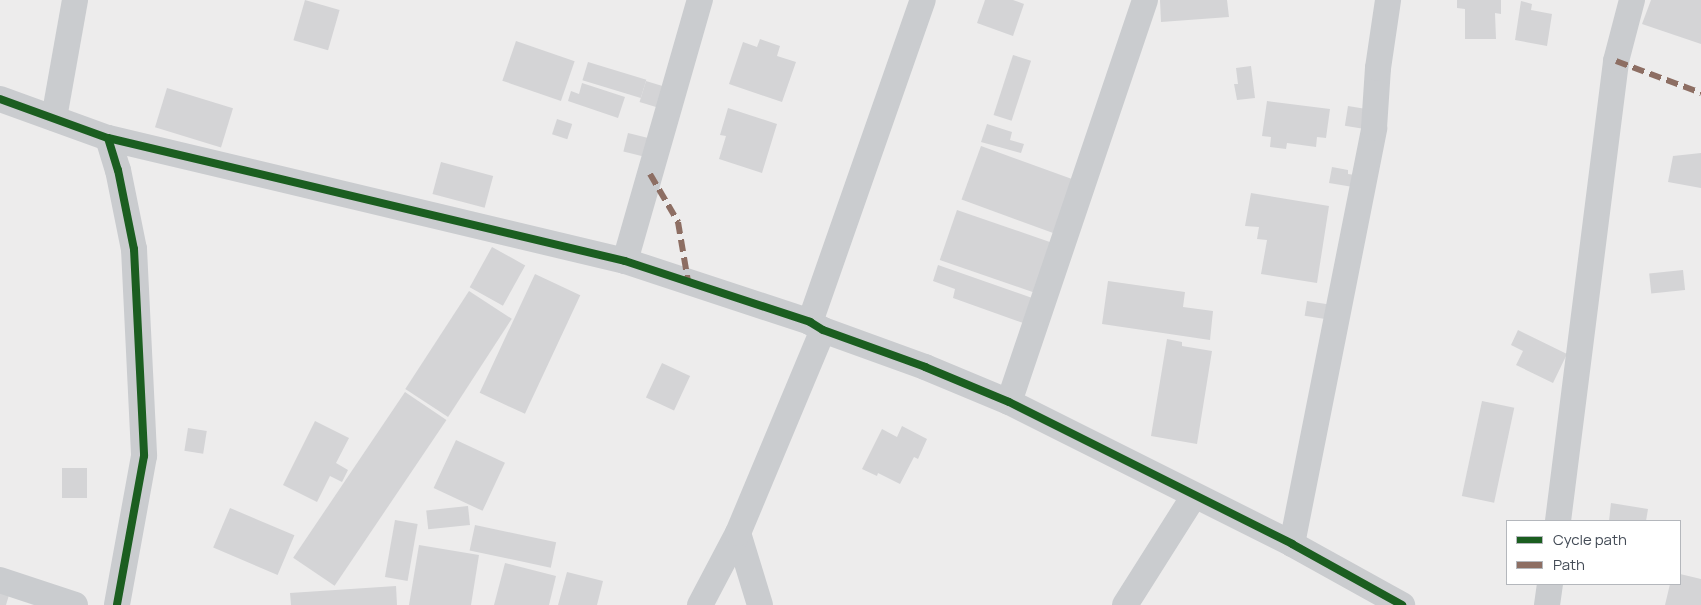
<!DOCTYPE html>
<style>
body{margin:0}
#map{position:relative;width:1701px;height:605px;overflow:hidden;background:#edecec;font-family:Manrope,sans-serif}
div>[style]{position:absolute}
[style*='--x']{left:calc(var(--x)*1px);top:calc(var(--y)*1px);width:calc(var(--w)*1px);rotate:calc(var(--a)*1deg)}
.building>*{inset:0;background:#d4d4d6;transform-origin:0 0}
.street>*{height:26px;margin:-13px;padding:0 13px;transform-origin:13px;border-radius:13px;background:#cacccf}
.quiet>*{height:6px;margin-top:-3px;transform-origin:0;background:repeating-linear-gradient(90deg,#8d6e63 0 12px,transparent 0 18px)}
.cycleway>*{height:8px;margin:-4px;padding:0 4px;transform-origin:4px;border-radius:4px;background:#1b5e20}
span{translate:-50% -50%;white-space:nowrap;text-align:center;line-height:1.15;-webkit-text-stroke:4.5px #fff;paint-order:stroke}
.legend{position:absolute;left:1506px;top:520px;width:175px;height:65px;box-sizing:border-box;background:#fff;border:1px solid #b4b7bc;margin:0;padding:6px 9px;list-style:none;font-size:15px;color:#444c57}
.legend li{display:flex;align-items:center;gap:10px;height:25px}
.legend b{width:25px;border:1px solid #b4b7bc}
</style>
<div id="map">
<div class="building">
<div style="left:305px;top:0;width:36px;height:42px;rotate:16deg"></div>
<div style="clip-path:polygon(985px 0,1013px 0,1024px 4px,1013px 36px,977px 23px)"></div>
<div style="clip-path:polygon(1160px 0,1227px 0,1229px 17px,1161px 22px)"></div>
<div style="clip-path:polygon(1457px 0,1501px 0,1501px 14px,1495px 13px,1496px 39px,1465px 39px,1465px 9px,1457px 8px)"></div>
<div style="clip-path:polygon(1651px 0,1701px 0,1701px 44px,1642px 24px)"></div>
<div style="clip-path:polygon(1521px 1px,1532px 4px,1531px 10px,1552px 14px,1547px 46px,1515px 40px)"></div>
<div style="clip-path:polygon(760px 39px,780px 46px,777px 56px,796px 62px,782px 102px,729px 84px,743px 42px,757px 47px)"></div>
<div style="left:516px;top:41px;width:62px;height:42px;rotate:19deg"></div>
<div style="left:1013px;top:55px;width:19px;height:63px;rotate:18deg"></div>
<div style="left:588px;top:62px;width:61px;height:19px;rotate:17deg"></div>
<div style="clip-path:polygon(1251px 66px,1255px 98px,1237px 100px,1234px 84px,1238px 84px,1236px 68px)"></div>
<div style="left:646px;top:81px;width:24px;height:22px;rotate:17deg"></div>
<div style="clip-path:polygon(582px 83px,625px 97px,618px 118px,568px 101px,571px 91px,579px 94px)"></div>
<div style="left:167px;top:88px;width:69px;height:41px;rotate:17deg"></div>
<div style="clip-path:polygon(1267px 101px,1330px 109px,1326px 138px,1317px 137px,1316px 147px,1287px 143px,1286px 149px,1270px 147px,1271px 137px,1262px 136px)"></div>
<div style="left:1348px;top:106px;width:20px;height:20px;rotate:9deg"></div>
<div style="clip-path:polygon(728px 108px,777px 124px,762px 173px,719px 159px,726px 136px,720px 135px)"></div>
<div style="left:557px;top:119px;width:16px;height:16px;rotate:18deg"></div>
<div style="clip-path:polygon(987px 124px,1012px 132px,1010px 140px,1024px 144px,1021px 153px,981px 142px)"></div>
<div style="left:628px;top:133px;width:25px;height:19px;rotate:14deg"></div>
<div style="left:981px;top:146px;width:99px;height:57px;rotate:20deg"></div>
<div style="clip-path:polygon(1701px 153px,1701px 188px,1668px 182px,1673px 156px)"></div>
<div style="left:441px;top:162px;width:54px;height:33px;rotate:15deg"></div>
<div style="clip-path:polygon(1332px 167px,1348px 170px,1348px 174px,1355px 175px,1353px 187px,1329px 183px)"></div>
<div style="clip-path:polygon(1251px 193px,1329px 206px,1317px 283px,1261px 274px,1267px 240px,1257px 239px,1259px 227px,1245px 226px)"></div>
<div style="left:957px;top:210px;width:102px;height:53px;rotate:19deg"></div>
<div style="left:492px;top:247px;width:38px;height:46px;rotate:29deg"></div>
<div style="clip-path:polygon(938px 265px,1035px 299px,1026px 324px,953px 298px,955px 289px,933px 281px)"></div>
<div style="left:1683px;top:270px;width:20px;height:34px;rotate:84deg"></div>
<div style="left:535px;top:274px;width:50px;height:131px;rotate:25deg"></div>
<div style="clip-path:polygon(1108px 281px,1185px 292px,1183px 307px,1213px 311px,1210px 340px,1102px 324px)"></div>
<div style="left:469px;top:291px;width:51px;height:117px;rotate:33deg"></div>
<div style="left:1307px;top:301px;width:24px;height:15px;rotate:9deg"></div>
<div style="clip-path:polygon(1518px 330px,1567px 354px,1553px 383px,1516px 365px,1523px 351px,1511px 345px)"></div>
<div style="clip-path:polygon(1167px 339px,1182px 342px,1182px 346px,1212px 351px,1197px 444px,1151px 436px)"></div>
<div style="left:662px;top:363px;width:31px;height:38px;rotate:25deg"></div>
<div style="left:405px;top:392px;width:50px;height:200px;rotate:34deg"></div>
<div style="left:1482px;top:401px;width:33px;height:97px;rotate:12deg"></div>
<div style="clip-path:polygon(315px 421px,349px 438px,336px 463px,348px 470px,342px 482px,330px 476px,317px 502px,283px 485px)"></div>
<div style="clip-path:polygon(902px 426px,927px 439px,918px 459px,914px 457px,900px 484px,878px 473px,877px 476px,862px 469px,882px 429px,897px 437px)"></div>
<div style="left:188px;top:428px;width:19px;height:23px;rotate:9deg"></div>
<div style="left:456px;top:440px;width:54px;height:53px;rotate:25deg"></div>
<div style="left:62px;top:468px;width:25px;height:30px"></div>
<div style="clip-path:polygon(1611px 503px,1648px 509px,1646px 521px,1609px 521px)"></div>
<div style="left:468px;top:506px;width:19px;height:42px;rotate:84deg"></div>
<div style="left:230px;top:508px;width:70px;height:43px;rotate:23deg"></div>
<div style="left:395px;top:520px;width:23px;height:58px;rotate:10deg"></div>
<div style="left:475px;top:525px;width:83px;height:26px;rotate:12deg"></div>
<div style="clip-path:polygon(419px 545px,479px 555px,471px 605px,409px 605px)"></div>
<div style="clip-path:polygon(505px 563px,556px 576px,549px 605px,494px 605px)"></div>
<div style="clip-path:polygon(567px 572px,603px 581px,597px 605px,558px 605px)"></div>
<div style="clip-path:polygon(1680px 574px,1701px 579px,1701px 605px,1665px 605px,1670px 584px,1680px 584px)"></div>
<div style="clip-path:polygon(396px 586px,397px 605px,291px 605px,290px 593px)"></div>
<div style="clip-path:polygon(0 592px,9px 595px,6px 605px,0 605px)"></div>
</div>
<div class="street">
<div style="--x:0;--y:99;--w:115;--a:19.9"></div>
<div style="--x:108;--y:138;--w:34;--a:73"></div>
<div style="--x:118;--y:170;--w:81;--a:78.6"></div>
<div style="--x:134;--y:249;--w:207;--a:87.2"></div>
<div style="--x:144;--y:456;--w:151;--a:100.3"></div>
<div style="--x:54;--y:118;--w:120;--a:-79.9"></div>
<div style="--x:108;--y:138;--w:531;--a:13.38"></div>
<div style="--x:625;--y:261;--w:195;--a:18.2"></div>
<div style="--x:810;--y:322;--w:15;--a:32"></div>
<div style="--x:823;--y:330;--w:109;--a:19.9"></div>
<div style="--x:925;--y:367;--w:91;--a:22.6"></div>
<div style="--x:1009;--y:402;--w:317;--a:26.6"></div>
<div style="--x:1292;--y:544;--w:126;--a:29"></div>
<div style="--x:625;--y:261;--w:272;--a:-74"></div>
<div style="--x:810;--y:322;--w:341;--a:-70.7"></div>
<div style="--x:1009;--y:402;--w:424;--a:-71.3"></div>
<div style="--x:1558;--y:521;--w:464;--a:-82.8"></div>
<div style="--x:1616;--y:61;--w:63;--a:-75.3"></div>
<div style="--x:738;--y:533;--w:75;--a:73"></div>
<div style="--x:1292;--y:544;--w:424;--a:-78.8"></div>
<div style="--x:1374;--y:128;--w:60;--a:-86.2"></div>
<div style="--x:1378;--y:68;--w:69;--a:-81.6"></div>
<div style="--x:0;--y:580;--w:79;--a:18.4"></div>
<div style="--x:700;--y:605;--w:81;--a:-62.2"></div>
<div style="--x:738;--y:533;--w:220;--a:-67.3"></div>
<div style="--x:1125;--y:605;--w:129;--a:-57.7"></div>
<div style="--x:1547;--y:605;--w:21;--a:-82"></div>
</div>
<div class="quiet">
<div style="--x:1616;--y:61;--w:91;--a:20.6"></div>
<div style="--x:650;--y:174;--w:56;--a:59.7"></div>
<div style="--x:678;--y:222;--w:60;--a:80.4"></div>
</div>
<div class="cycleway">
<div style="--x:0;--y:99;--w:115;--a:19.9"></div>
<div style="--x:108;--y:138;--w:34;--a:73"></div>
<div style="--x:118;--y:170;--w:81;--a:78.6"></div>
<div style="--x:134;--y:249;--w:207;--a:87.2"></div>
<div style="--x:144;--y:456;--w:151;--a:100.3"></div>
<div style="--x:108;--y:138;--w:531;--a:13.38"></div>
<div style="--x:625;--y:261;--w:195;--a:18.2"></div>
<div style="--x:810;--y:322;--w:15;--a:32"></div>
<div style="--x:823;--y:330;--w:109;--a:19.9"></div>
<div style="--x:925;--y:367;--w:91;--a:22.6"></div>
<div style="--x:1009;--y:402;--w:317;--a:26.6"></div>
<div style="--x:1292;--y:544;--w:126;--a:29"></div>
</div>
<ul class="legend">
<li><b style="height:6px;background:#1b5e20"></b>Cycle path</li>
<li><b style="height:6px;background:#8d6e63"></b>Path</li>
</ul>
</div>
